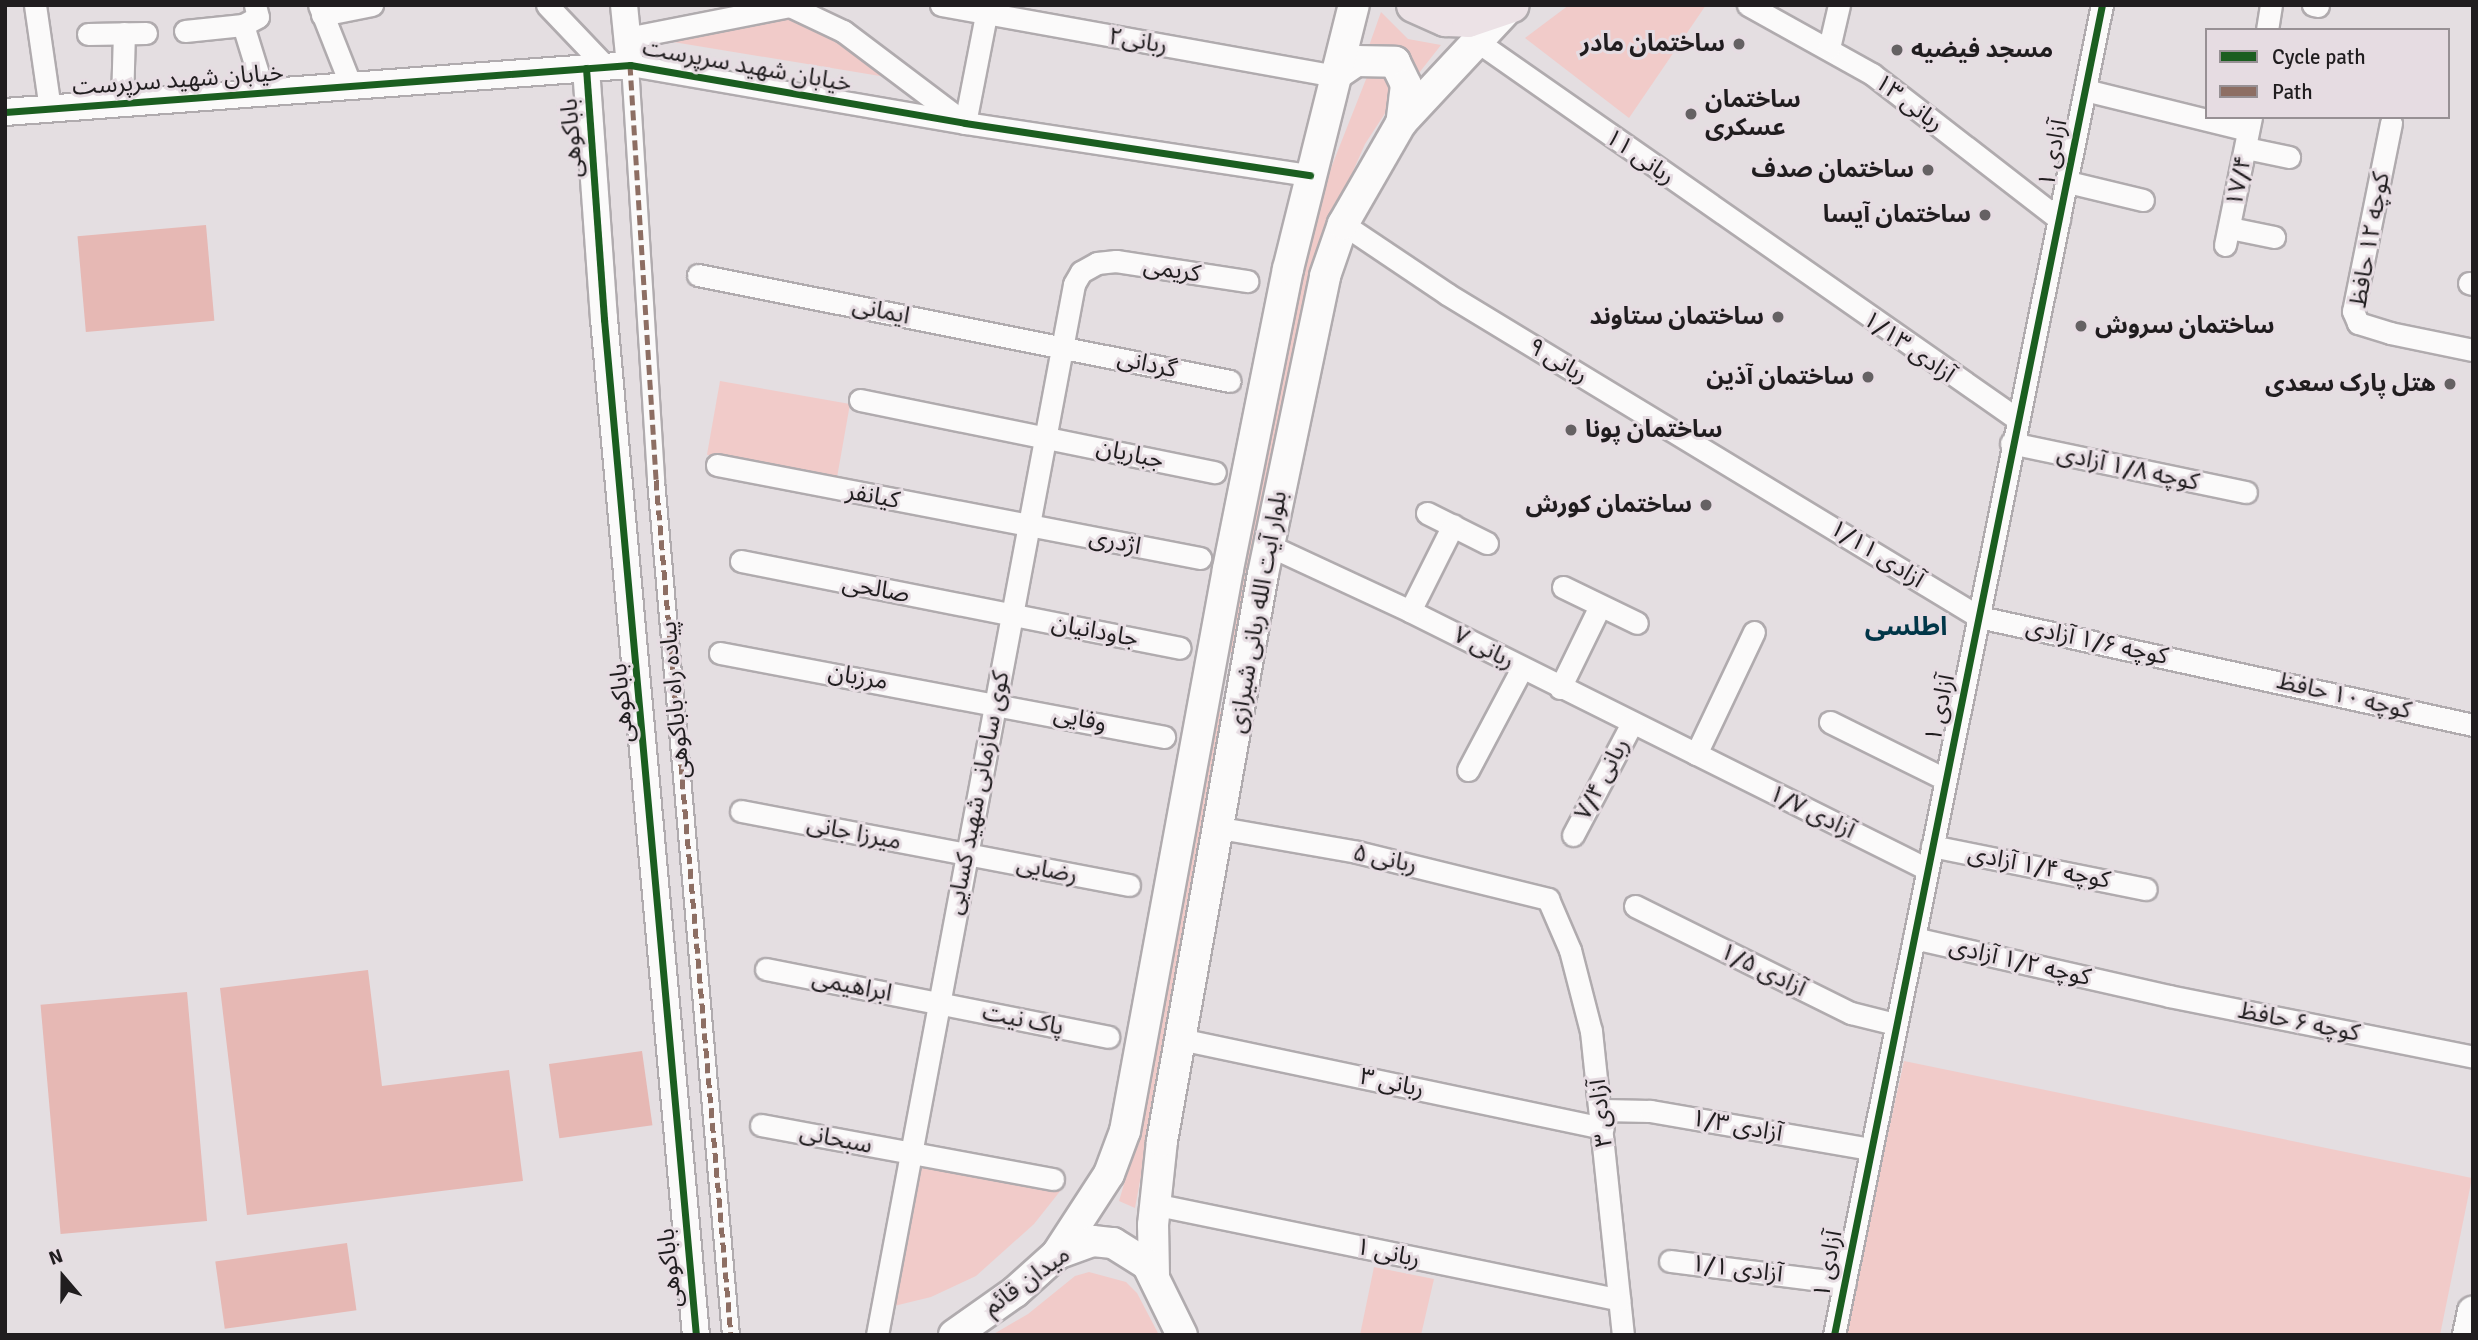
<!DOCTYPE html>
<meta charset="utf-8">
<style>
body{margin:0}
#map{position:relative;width:2478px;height:1340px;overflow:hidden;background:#e4dee1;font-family:Signika,"Noto Sans Arabic",sans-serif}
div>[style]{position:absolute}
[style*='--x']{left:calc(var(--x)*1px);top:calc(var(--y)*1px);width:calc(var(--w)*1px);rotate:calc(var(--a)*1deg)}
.green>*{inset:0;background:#f1cbc9;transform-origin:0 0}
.forest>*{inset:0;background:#e6b8b4;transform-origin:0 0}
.roads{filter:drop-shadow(2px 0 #b0abae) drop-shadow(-2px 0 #b0abae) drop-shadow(0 2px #b0abae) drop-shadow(0 -2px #b0abae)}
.pedestrian>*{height:16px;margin:-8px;padding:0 8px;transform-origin:8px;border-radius:8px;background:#fbfafa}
.minor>*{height:21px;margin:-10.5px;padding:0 10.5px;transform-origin:10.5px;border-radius:10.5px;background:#fbfafa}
.tertiary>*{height:26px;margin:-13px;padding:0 13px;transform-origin:13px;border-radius:13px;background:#fbfafa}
.secondary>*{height:30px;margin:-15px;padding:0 15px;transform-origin:15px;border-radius:15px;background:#fbfafa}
.primary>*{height:33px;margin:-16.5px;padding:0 16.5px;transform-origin:16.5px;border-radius:16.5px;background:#ece2e6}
.quiet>*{height:5px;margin-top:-2.5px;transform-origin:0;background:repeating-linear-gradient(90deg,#8d6e63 0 10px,transparent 0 15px)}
.cycleway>*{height:7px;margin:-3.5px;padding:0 3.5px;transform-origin:3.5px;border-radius:3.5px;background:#1b5e20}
.dots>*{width:19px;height:19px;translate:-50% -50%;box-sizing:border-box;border:4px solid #e6dce2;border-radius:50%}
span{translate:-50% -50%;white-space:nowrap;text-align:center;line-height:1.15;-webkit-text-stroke:6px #e6dce2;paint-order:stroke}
.street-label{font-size:24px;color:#201d1f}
.poi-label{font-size:24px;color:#201d1f;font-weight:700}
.right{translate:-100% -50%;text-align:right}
.left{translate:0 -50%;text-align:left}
.neighbourhood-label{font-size:26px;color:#013648;font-weight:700}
.frame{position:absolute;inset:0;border:7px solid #201d1f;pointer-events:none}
.legend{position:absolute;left:2205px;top:28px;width:245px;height:91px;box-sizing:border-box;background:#e6dce2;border:2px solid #979094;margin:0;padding:9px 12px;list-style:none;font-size:21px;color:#201d1f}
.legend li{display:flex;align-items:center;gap:14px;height:35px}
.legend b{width:35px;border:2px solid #979094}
.north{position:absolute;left:28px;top:1242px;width:70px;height:70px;-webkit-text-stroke:5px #e6dce2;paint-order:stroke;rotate:340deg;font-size:19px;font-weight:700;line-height:28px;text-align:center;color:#201d1f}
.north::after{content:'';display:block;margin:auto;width:24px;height:32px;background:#201d1f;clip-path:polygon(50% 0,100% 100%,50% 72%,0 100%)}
</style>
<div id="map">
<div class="green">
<div style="clip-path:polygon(1569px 5px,1706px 5px,1629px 118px,1525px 38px)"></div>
<div style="clip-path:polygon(788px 12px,892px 78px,661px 40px)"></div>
<div style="clip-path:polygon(1381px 12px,1408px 39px,1441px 45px,1419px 73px,1411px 58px,1396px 45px,1369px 46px)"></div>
<div style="clip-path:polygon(1372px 64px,1385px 65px,1395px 98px,1365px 144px,1316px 255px,1236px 659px,1230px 652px,1278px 381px,1305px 256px,1331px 168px)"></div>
<div style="left:720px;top:381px;width:132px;height:75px;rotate:10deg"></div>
<div style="clip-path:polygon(1218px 711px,1226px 714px,1135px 1208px,1119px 1201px,1140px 1130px)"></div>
<div style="clip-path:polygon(1904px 1061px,2472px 1178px,2440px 1335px,1844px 1335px)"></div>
<div style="clip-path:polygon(918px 1164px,1061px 1190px,1034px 1224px,976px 1276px,931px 1297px,890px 1307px)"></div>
<div style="clip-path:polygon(1374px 1267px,1434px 1279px,1421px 1335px,1360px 1335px)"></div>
<div style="clip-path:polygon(1089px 1272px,1126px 1282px,1137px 1293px,1159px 1335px,992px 1335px,1028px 1314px,1075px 1276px)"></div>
</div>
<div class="forest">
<div style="left:206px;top:225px;width:96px;height:129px;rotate:85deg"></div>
<div style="clip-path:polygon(368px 970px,382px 1086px,509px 1070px,523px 1181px,247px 1215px,220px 988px)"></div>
<div style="left:187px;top:992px;width:230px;height:147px;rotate:85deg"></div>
<div style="left:642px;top:1051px;width:75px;height:94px;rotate:82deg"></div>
<div style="left:347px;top:1243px;width:68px;height:133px;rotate:82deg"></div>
</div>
<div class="roads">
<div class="pedestrian">
<div style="--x:630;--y:65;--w:416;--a:86.4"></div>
<div style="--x:656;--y:480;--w:858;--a:84.99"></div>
</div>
<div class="minor">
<div style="--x:35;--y:5;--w:105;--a:81.8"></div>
<div style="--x:255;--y:5;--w:12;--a:76"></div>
<div style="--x:258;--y:17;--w:17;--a:152"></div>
<div style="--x:243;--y:25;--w:71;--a:72.8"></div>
<div style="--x:319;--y:5;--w:87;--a:68.4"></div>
<div style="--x:547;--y:5;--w:86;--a:46.4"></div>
<div style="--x:941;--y:5;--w:399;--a:10.2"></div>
<div style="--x:1748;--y:5;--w:142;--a:29.1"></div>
<div style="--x:1872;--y:74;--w:237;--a:37.8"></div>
<div style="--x:2313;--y:5;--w:5;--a:11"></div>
<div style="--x:322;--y:15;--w:51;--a:-11.3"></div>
<div style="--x:2267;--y:30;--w:25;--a:-81"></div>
<div style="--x:185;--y:31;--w:58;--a:-5.9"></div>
<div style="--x:88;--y:34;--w:58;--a:-1"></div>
<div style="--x:627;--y:38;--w:166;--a:-11.1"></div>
<div style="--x:790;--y:6;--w:59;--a:25.3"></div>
<div style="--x:843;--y:31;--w:148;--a:37"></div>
<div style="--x:1478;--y:42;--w:656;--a:34.95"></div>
<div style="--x:1829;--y:48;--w:44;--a:-76.9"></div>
<div style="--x:630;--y:65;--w:340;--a:9.8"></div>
<div style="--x:965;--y:123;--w:349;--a:8.6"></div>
<div style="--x:2085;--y:90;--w:168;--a:13.8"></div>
<div style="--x:122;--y:103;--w:70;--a:-88.4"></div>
<div style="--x:965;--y:123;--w:120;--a:-79"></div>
<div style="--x:2391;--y:123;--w:192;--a:101.4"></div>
<div style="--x:2353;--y:311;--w:13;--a:67"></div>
<div style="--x:2358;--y:323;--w:34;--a:17"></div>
<div style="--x:2390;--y:333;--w:85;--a:11.6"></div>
<div style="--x:2246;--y:148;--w:44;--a:11.8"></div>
<div style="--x:2068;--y:182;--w:77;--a:13.5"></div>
<div style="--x:1343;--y:224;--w:125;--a:33.9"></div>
<div style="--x:1447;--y:294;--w:622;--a:31.26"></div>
<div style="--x:1979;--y:617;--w:506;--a:12.33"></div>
<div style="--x:2230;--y:228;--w:45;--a:11.6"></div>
<div style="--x:2225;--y:245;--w:131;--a:-78.5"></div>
<div style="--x:698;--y:275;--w:542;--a:11.27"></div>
<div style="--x:2469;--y:283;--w:4;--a:14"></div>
<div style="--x:860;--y:400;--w:362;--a:11.5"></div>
<div style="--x:2011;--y:443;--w:240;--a:11.8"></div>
<div style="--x:717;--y:465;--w:492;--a:10.9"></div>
<div style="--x:1427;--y:513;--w:67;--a:26.6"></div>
<div style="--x:1270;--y:546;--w:154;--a:24.9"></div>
<div style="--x:1410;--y:611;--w:578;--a:26.52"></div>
<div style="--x:741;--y:561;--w:447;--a:11.2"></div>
<div style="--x:1563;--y:587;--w:82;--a:25.9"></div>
<div style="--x:1410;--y:611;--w:96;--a:-63.4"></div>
<div style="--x:720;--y:653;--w:452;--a:10.7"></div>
<div style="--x:1560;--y:688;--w:91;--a:-64"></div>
<div style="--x:1830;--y:722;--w:128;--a:26.4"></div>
<div style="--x:1696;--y:754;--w:135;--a:-64.6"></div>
<div style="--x:1468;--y:770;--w:115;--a:-62.1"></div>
<div style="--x:741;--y:811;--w:395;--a:10.8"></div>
<div style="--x:1220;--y:828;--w:139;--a:9.9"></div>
<div style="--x:1357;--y:852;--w:197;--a:13.8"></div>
<div style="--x:1548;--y:899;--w:56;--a:66.7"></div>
<div style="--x:1570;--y:950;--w:84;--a:75.5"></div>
<div style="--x:1591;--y:1031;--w:306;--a:84"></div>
<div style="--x:1573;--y:835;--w:127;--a:-62.2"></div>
<div style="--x:1932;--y:846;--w:218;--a:11.4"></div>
<div style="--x:1635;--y:906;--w:241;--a:26.4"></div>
<div style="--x:1851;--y:1013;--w:45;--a:14"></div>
<div style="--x:1914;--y:938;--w:262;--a:12.8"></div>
<div style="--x:2169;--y:996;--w:310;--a:11.3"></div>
<div style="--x:766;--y:969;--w:349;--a:11.2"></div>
<div style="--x:1180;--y:1039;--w:432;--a:11.9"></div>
<div style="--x:1602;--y:1110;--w:48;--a:1.2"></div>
<div style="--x:1650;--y:1111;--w:224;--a:9.8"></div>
<div style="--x:761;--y:1125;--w:297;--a:10.5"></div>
<div style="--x:1158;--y:1205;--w:471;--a:11.6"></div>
<div style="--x:1670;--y:1261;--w:176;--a:7.2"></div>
<div style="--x:877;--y:1335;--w:1069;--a:-79.38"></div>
<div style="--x:1074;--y:284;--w:14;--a:-60"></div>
<div style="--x:1081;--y:272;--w:18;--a:-29"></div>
<div style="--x:1097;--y:263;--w:19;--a:-6"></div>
<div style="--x:1116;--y:261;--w:133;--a:8.7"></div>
<div style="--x:1834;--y:1335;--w:1357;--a:-78.61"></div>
</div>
<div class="tertiary">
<div style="--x:586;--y:68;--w:252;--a:85.9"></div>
<div style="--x:604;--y:319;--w:1020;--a:84.83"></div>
<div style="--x:5;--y:112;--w:627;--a:-4.3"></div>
<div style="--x:630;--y:65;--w:60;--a:-95.7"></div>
</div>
<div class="secondary">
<div style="--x:1334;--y:76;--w:27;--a:-34"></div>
<div style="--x:1356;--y:61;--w:39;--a:1"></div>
<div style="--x:1395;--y:62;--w:25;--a:64"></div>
<div style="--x:1406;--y:85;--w:38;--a:97"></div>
<div style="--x:1057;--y:1254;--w:95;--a:-57"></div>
<div style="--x:1109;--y:1174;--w:46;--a:-69.6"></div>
<div style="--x:1125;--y:1131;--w:571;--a:-79.61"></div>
<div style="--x:1228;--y:569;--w:306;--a:-78.7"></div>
<div style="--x:1288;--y:269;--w:272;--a:-76"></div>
<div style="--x:1154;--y:1275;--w:50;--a:-91.1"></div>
<div style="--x:1153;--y:1225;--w:84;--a:-83.9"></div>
<div style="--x:1162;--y:1141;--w:576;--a:-79.9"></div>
<div style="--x:1263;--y:574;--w:304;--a:-78.2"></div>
<div style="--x:1325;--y:276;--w:55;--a:-70.9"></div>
<div style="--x:1343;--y:224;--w:116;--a:-60.1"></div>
<div style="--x:1401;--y:123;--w:158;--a:-47"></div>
<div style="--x:954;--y:1335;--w:75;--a:-35.2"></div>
<div style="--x:1015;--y:1292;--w:57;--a:-42.1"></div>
<div style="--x:1057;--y:1254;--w:38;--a:-20"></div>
<div style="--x:1093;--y:1241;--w:20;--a:6"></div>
<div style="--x:1113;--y:1243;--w:40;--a:32"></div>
<div style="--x:1147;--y:1264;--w:79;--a:63.8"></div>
<div style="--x:2468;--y:1335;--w:24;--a:-78"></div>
</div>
<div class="primary">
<div style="--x:1413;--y:5;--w:35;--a:24"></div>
<div style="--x:1445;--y:19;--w:23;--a:2"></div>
<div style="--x:1468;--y:20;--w:46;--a:-18.8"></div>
</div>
</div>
<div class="quiet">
<div style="--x:630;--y:65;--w:416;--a:86.4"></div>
<div style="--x:656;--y:480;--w:858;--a:84.99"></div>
</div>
<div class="cycleway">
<div style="--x:586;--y:68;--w:252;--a:85.9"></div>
<div style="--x:604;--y:319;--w:1020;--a:84.83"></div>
<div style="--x:5;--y:112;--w:627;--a:-4.3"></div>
<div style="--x:630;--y:65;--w:340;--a:9.8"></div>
<div style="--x:965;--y:123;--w:349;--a:8.6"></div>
<div style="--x:1834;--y:1335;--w:1357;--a:-78.61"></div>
</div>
<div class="dots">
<div style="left:1739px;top:44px;background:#656163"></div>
<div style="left:1897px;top:50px;background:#656163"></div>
<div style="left:1691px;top:114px;background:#656163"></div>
<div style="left:1928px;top:170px;background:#656163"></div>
<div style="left:1985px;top:215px;background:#656163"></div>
<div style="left:1778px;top:317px;background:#656163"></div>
<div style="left:2081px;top:326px;background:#656163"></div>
<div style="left:1868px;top:377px;background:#656163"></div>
<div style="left:2450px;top:384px;background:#656163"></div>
<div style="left:1571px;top:430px;background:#656163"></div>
<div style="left:1706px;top:505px;background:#656163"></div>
</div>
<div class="street-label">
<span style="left:1138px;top:41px;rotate:10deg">ربانی۲</span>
<span style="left:747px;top:66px;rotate:10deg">خیابان شهید سرپرست</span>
<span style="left:178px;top:80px;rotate:-4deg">خیابان شهید سرپرست</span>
<span style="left:1909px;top:103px;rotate:37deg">ربانی ۱۳</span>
<span style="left:572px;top:138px;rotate:-94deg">باباکوهی</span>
<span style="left:2053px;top:153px;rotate:-79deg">آزادی ۱</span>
<span style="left:1640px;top:157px;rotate:35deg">ربانی ۱۱</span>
<span style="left:2239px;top:181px;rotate:-79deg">۱۷/۴</span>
<span style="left:2370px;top:240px;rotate:-80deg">کوچه ۱۲ حافظ</span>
<span style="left:1172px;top:270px;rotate:9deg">کریمی</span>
<span style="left:881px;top:311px;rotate:11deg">ایمانی</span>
<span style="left:1909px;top:347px;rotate:35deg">آزادی ۱/۱۳</span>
<span style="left:1558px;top:361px;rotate:31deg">ربانی ۹</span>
<span style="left:1147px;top:364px;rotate:12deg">گردانی</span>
<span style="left:1130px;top:454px;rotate:12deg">جباریان</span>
<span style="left:2128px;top:468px;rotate:12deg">کوچه ۱/۸ آزادی</span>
<span style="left:873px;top:496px;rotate:11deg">کیانفر</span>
<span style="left:1115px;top:542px;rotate:11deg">اژدری</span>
<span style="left:1877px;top:554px;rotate:32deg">آزادی ۱/۱۱</span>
<span style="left:876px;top:589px;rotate:10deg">صالحی</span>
<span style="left:1258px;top:612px;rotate:-80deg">بلوار آیت الله ربانی شیرازی</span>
<span style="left:1095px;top:631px;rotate:11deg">جاودانیان</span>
<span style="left:2097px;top:642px;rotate:12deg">کوچه ۱/۶ آزادی</span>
<span style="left:1484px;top:648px;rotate:27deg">ربانی ۷</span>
<span style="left:858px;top:677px;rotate:10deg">مرزبان</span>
<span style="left:2344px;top:696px;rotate:13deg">کوچه ۱۰ حافظ</span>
<span style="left:675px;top:700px;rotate:-95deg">پیاده راه باباکوهی</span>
<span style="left:622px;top:703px;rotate:-95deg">باباکوهی</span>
<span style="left:1940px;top:708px;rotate:-78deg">آزادی ۱</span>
<span style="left:1080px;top:719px;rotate:11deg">وفایی</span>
<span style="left:1602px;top:779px;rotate:-62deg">ربانی ۷/۴</span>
<span style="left:978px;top:793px;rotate:-79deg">کوی سازمانی شهید کسایی</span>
<span style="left:1812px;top:812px;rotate:26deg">آزادی ۱/۷</span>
<span style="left:854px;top:833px;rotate:11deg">میرزا جانی</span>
<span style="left:1385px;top:859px;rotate:12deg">ربانی ۵</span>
<span style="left:2039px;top:867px;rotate:11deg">کوچه ۱/۴ آزادی</span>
<span style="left:1047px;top:870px;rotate:11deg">رضایی</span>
<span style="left:2020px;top:962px;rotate:13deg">کوچه ۱/۲ آزادی</span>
<span style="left:1763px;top:970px;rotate:26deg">آزادی ۱/۵</span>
<span style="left:852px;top:986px;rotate:11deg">ابراهیمی</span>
<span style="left:1023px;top:1020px;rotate:11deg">پاک نیت</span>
<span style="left:2299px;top:1022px;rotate:11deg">کوچه ۶ حافظ</span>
<span style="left:1392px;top:1083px;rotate:12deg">ربانی ۳</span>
<span style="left:1601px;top:1113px;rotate:-96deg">۳ آزادی</span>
<span style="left:1737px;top:1126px;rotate:10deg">آزادی ۱/۳</span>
<span style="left:836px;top:1139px;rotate:11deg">سبحانی</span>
<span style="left:1388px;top:1253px;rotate:12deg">ربانی ۱</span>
<span style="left:1828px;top:1264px;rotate:-79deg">آزادی ۱</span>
<span style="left:670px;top:1268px;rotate:-96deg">باباکوهی</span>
<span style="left:1737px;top:1269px;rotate:7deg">آزادی ۱/۱</span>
<span style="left:1027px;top:1281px;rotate:-36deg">میدان قائم</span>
</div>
<div class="poi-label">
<span class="right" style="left:1725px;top:44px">ساختمان مادر</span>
<span class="left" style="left:1911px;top:50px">مسجد فیضیه</span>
<span class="left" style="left:1705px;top:114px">ساختمان<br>عسکری</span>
<span class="right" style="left:1914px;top:170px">ساختمان صدف</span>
<span class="right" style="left:1971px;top:215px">ساختمان آیسا</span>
<span class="right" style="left:1764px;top:317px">ساختمان ستاوند</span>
<span class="left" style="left:2095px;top:326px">ساختمان سروش</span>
<span class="right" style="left:1854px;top:377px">ساختمان آذین</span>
<span class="right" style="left:2436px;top:384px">هتل پارک سعدی</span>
<span class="left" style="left:1585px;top:430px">ساختمان پونا</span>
<span class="right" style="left:1692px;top:505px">ساختمان کورش</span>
</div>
<div class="neighbourhood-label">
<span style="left:1906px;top:628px">اطلسی</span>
</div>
<div class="frame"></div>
<ul class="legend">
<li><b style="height:9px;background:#1b5e20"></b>Cycle path</li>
<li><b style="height:9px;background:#8d6e63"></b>Path</li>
</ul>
<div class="north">N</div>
</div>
